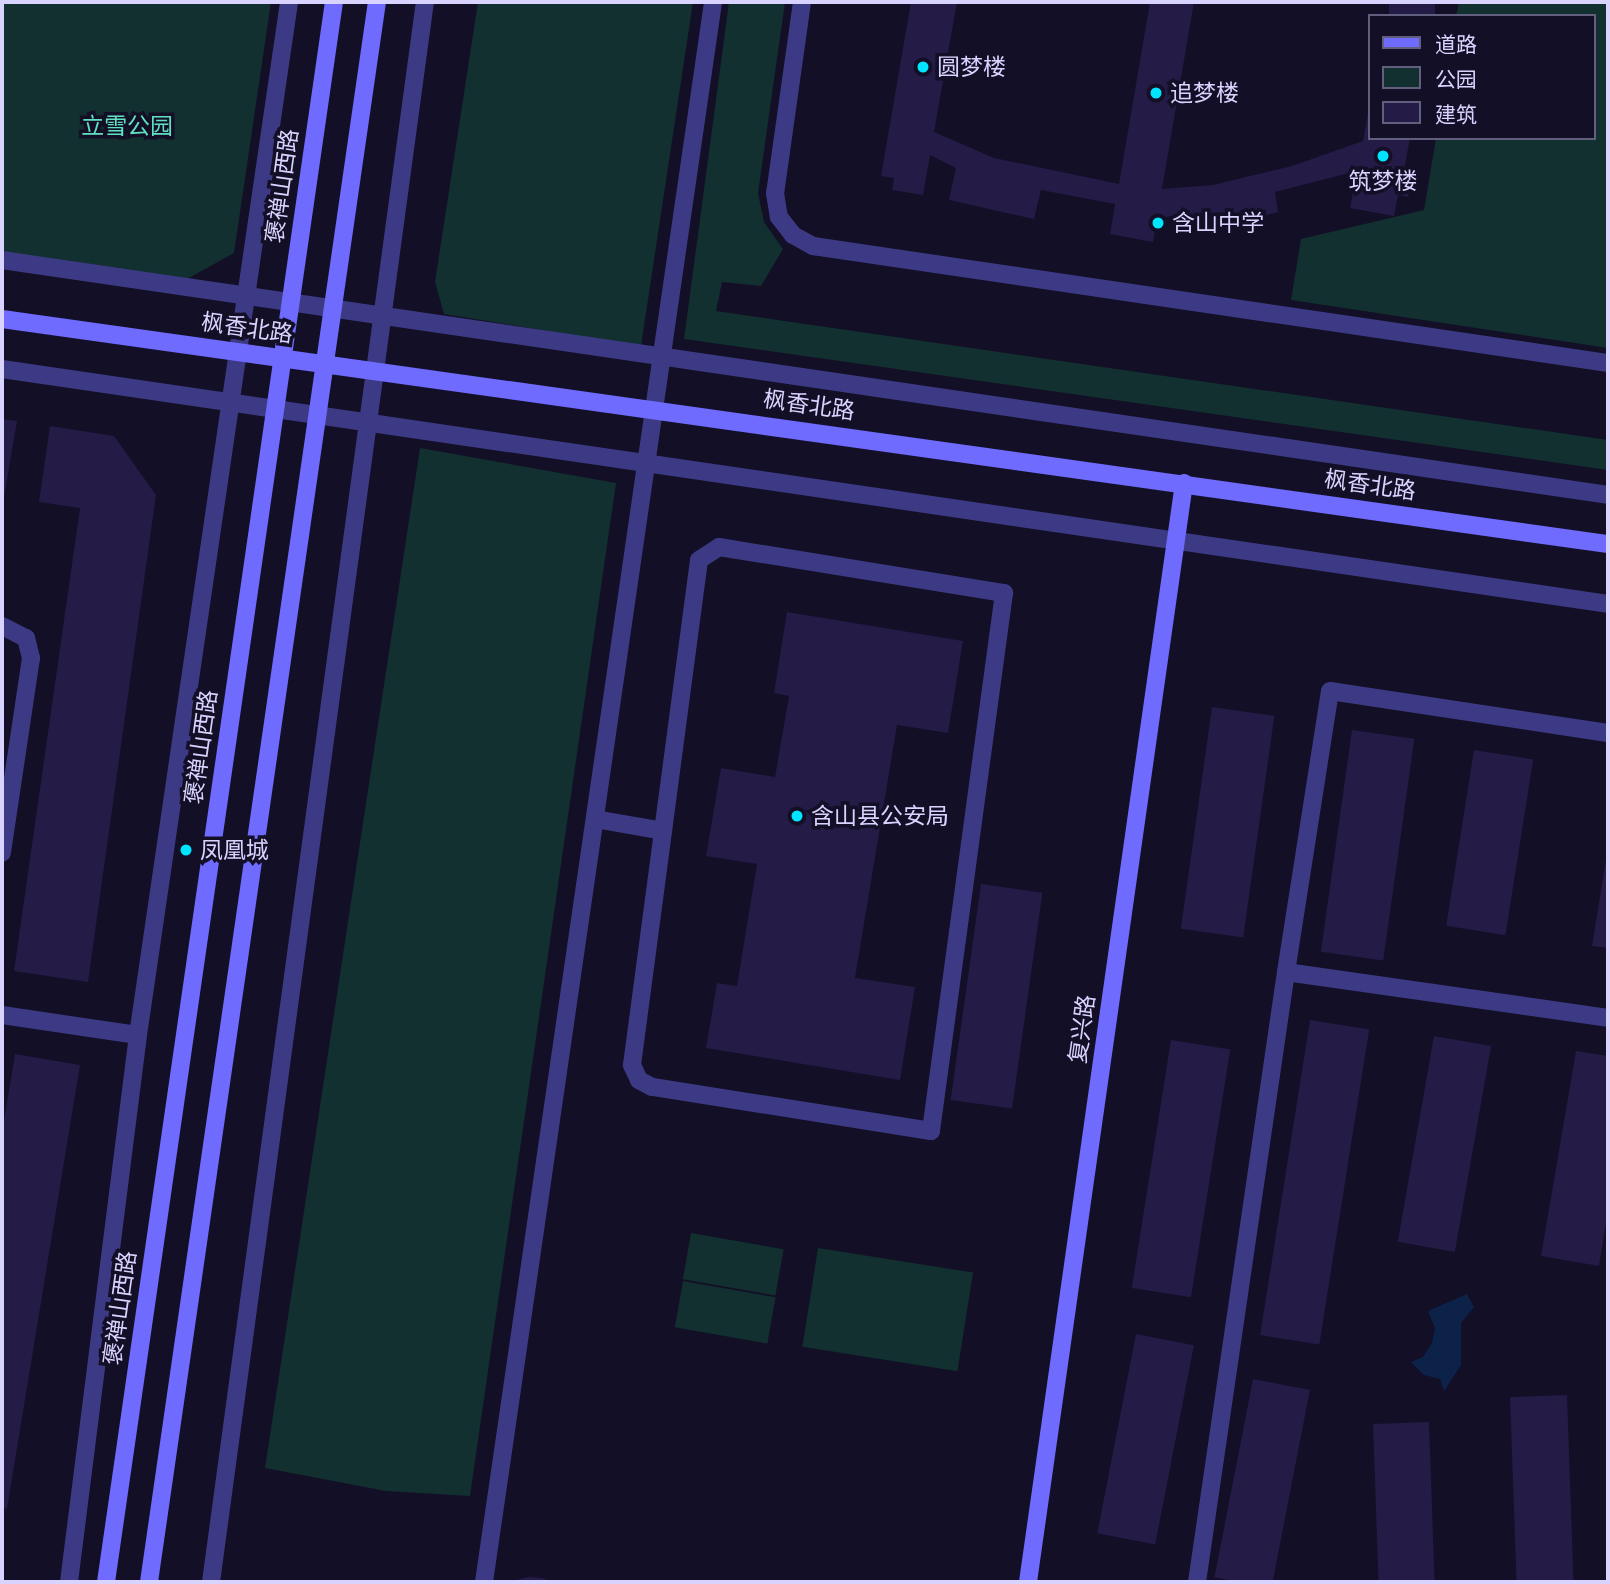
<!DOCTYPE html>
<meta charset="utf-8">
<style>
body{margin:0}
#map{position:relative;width:1610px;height:1584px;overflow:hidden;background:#130f26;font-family:Rubik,"Noto Sans SC",sans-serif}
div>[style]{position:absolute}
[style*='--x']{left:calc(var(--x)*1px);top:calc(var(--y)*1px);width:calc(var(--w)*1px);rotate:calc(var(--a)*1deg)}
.green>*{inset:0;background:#12302f;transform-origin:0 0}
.water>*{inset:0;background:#0c2248}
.building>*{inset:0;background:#241b47;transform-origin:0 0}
.lane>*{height:18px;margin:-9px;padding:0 9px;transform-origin:9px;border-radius:9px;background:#3d3a85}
.street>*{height:18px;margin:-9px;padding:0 9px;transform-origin:9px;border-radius:9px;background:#3d3a85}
.secondary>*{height:18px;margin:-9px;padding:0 9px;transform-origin:9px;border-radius:9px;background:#6f6bff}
.dots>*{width:19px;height:19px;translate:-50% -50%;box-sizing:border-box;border:4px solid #130f26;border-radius:50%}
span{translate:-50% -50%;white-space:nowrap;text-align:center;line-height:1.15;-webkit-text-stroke:7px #130f26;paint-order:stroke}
.poi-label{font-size:23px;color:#d9d4ff}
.left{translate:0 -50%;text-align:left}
.park-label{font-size:23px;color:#5fe0c0}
.street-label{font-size:23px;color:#d9d4ff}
.frame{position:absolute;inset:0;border:4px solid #d9d4ff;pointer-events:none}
.legend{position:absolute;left:1368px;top:14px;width:228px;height:126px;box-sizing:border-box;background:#130f26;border:2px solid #625e7d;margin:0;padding:9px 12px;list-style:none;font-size:21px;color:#d9d4ff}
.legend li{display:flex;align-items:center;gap:14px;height:35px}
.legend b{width:35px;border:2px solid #625e7d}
</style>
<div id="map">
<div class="green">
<div style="clip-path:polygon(2px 2px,271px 2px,234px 253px,187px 279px,2px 254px)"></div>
<div style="clip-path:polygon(478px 2px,693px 2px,641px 346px,444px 314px,435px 282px)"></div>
<div style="clip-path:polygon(729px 2px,785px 2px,758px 193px,764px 222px,783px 249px,761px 286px,722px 282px,716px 311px,1608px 440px,1608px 470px,684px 339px)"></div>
<div style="clip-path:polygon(1459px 2px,1608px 2px,1608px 348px,1291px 300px,1301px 239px,1424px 210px,1436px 138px,1594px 138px,1594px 16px,1456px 16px)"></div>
<div style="clip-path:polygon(420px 448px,616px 483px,470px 1496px,386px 1491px,265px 1468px)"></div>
<div style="left:691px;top:1233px;width:94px;height:47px;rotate:10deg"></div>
<div style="left:818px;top:1248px;width:157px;height:100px;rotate:9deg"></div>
<div style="left:683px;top:1281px;width:94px;height:47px;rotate:10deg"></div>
</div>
<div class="water">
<div style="clip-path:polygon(1467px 1294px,1474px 1307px,1461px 1323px,1461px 1365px,1444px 1391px,1440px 1379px,1424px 1375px,1411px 1362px,1423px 1357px,1432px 1343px,1435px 1328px,1428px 1311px)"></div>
</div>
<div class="building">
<div style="clip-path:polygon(911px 2px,957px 2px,934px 132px,994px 158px,1119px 184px,1150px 2px,1194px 2px,1162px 189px,1213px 185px,1292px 166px,1363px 141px,1369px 107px,1370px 138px,1410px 138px,1404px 170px,1413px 172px,1408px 197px,1398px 195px,1394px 216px,1350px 208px,1357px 171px,1275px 192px,1278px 212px,1227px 225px,1190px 230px,1183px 215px,1157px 218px,1153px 242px,1110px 234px,1115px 204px,1041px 190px,1034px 219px,949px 200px,956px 168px,930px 155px,923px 195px,892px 190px,894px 178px,881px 176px)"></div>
<div style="left:1389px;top:2px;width:46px;height:14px"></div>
<div style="clip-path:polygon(2px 419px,17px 421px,3px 503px,2px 502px)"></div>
<div style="clip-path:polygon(50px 426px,114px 436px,156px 495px,88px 982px,14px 971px,80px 508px,39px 502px)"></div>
<div style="clip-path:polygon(787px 612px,963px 641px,948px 733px,897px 725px,855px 978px,915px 987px,900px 1080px,706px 1048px,717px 983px,737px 986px,757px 864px,706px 856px,721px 768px,775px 777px,789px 696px,774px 693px)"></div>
<div style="left:1212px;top:707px;width:63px;height:224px;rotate:8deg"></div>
<div style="left:1352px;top:730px;width:63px;height:224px;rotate:8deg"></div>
<div style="left:1474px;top:750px;width:60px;height:178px;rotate:9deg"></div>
<div style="clip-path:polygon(1608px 847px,1608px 948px,1592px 946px)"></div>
<div style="left:981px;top:884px;width:62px;height:218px;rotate:8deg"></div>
<div style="left:1310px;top:1020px;width:60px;height:319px;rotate:9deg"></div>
<div style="left:1434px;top:1036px;width:58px;height:209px;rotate:10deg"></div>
<div style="left:1171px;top:1040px;width:60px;height:251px;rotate:9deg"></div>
<div style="clip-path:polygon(1576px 1051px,1608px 1056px,1608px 1210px,1599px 1266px,1541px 1256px)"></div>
<div style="clip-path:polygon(15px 1054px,80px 1065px,7px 1509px,2px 1508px,2px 1132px)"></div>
<div style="left:1136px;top:1334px;width:59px;height:203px;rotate:11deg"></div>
<div style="left:1253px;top:1379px;width:58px;height:202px;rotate:11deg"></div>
<div style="left:1567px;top:1395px;width:187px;height:57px;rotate:88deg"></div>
<div style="left:1429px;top:1422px;width:160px;height:56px;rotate:88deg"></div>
<div style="clip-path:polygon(528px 1577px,542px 1578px,552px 1582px,509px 1582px)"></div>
</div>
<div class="lane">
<div style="--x:1286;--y:972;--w:284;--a:-81.1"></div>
<div style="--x:1330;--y:691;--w:281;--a:8.6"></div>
</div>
<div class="street">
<div style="--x:802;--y:2;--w:193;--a:98"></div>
<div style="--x:775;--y:193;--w:24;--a:81"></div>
<div style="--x:779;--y:217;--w:23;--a:52"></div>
<div style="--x:793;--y:235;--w:23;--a:29"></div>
<div style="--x:813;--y:246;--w:804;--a:8.37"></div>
<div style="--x:2;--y:260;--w:1623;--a:8.32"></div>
<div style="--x:2;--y:369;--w:1623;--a:8.32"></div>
<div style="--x:719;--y:547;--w:289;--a:9.2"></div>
<div style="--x:1004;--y:593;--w:543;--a:97.73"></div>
<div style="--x:931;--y:1131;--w:282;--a:-171"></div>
<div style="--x:652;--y:1087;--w:15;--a:-152"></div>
<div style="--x:639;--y:1080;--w:17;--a:-115"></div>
<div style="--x:632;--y:1065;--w:509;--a:-82.44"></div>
<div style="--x:699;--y:560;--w:24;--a:-33"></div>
<div style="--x:2;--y:626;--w:27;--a:27"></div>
<div style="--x:26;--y:638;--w:21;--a:76"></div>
<div style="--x:31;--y:658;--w:197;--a:98.5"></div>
<div style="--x:595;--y:819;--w:69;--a:10"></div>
<div style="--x:2;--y:1015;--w:137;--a:8.4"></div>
<div style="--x:69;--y:1582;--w:551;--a:-82.81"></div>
<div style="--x:138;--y:1035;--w:1044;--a:-81.68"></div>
<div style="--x:211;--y:1582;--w:1594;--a:-82.29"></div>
<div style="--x:484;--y:1582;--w:1597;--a:-81.75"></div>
<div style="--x:1197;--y:1582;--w:616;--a:-81.7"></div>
<div style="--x:1286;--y:972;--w:325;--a:8.1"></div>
</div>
<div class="secondary">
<div style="--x:2;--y:319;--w:1622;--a:7.98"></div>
<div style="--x:106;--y:1582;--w:1596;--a:-81.79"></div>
<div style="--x:149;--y:1582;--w:1596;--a:-81.79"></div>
<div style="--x:1028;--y:1582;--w:1110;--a:-81.92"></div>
</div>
<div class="dots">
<div style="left:923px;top:67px;background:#00e5ff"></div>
<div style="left:1156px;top:93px;background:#00e5ff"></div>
<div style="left:1383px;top:156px;background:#00e5ff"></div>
<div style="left:1158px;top:223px;background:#00e5ff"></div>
<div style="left:797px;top:816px;background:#00e5ff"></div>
<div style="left:186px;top:850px;background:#00e5ff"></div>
</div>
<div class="poi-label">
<span class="left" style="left:937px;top:67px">圆梦楼</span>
<span class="left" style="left:1170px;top:93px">追梦楼</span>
<span style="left:1383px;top:181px">筑梦楼</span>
<span class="left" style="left:1172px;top:223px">含山中学</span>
<span class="left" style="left:811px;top:816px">含山县公安局</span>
<span class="left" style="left:200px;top:850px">凤凰城</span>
</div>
<div class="park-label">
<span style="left:127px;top:126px">立雪公园</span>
</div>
<div class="street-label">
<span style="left:282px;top:186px;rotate:-82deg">褒禅山西路</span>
<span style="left:247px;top:328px;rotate:8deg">枫香北路</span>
<span style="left:809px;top:405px;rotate:8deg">枫香北路</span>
<span style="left:1370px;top:485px;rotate:8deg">枫香北路</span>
<span style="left:201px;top:747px;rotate:-82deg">褒禅山西路</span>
<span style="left:1082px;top:1029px;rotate:-82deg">复兴路</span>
<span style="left:120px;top:1308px;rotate:-82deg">褒禅山西路</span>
</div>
<div class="frame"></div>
<ul class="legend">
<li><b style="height:9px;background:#6f6bff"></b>道路</li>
<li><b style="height:19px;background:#12302f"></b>公园</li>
<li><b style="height:19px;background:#241b47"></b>建筑</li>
</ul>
</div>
